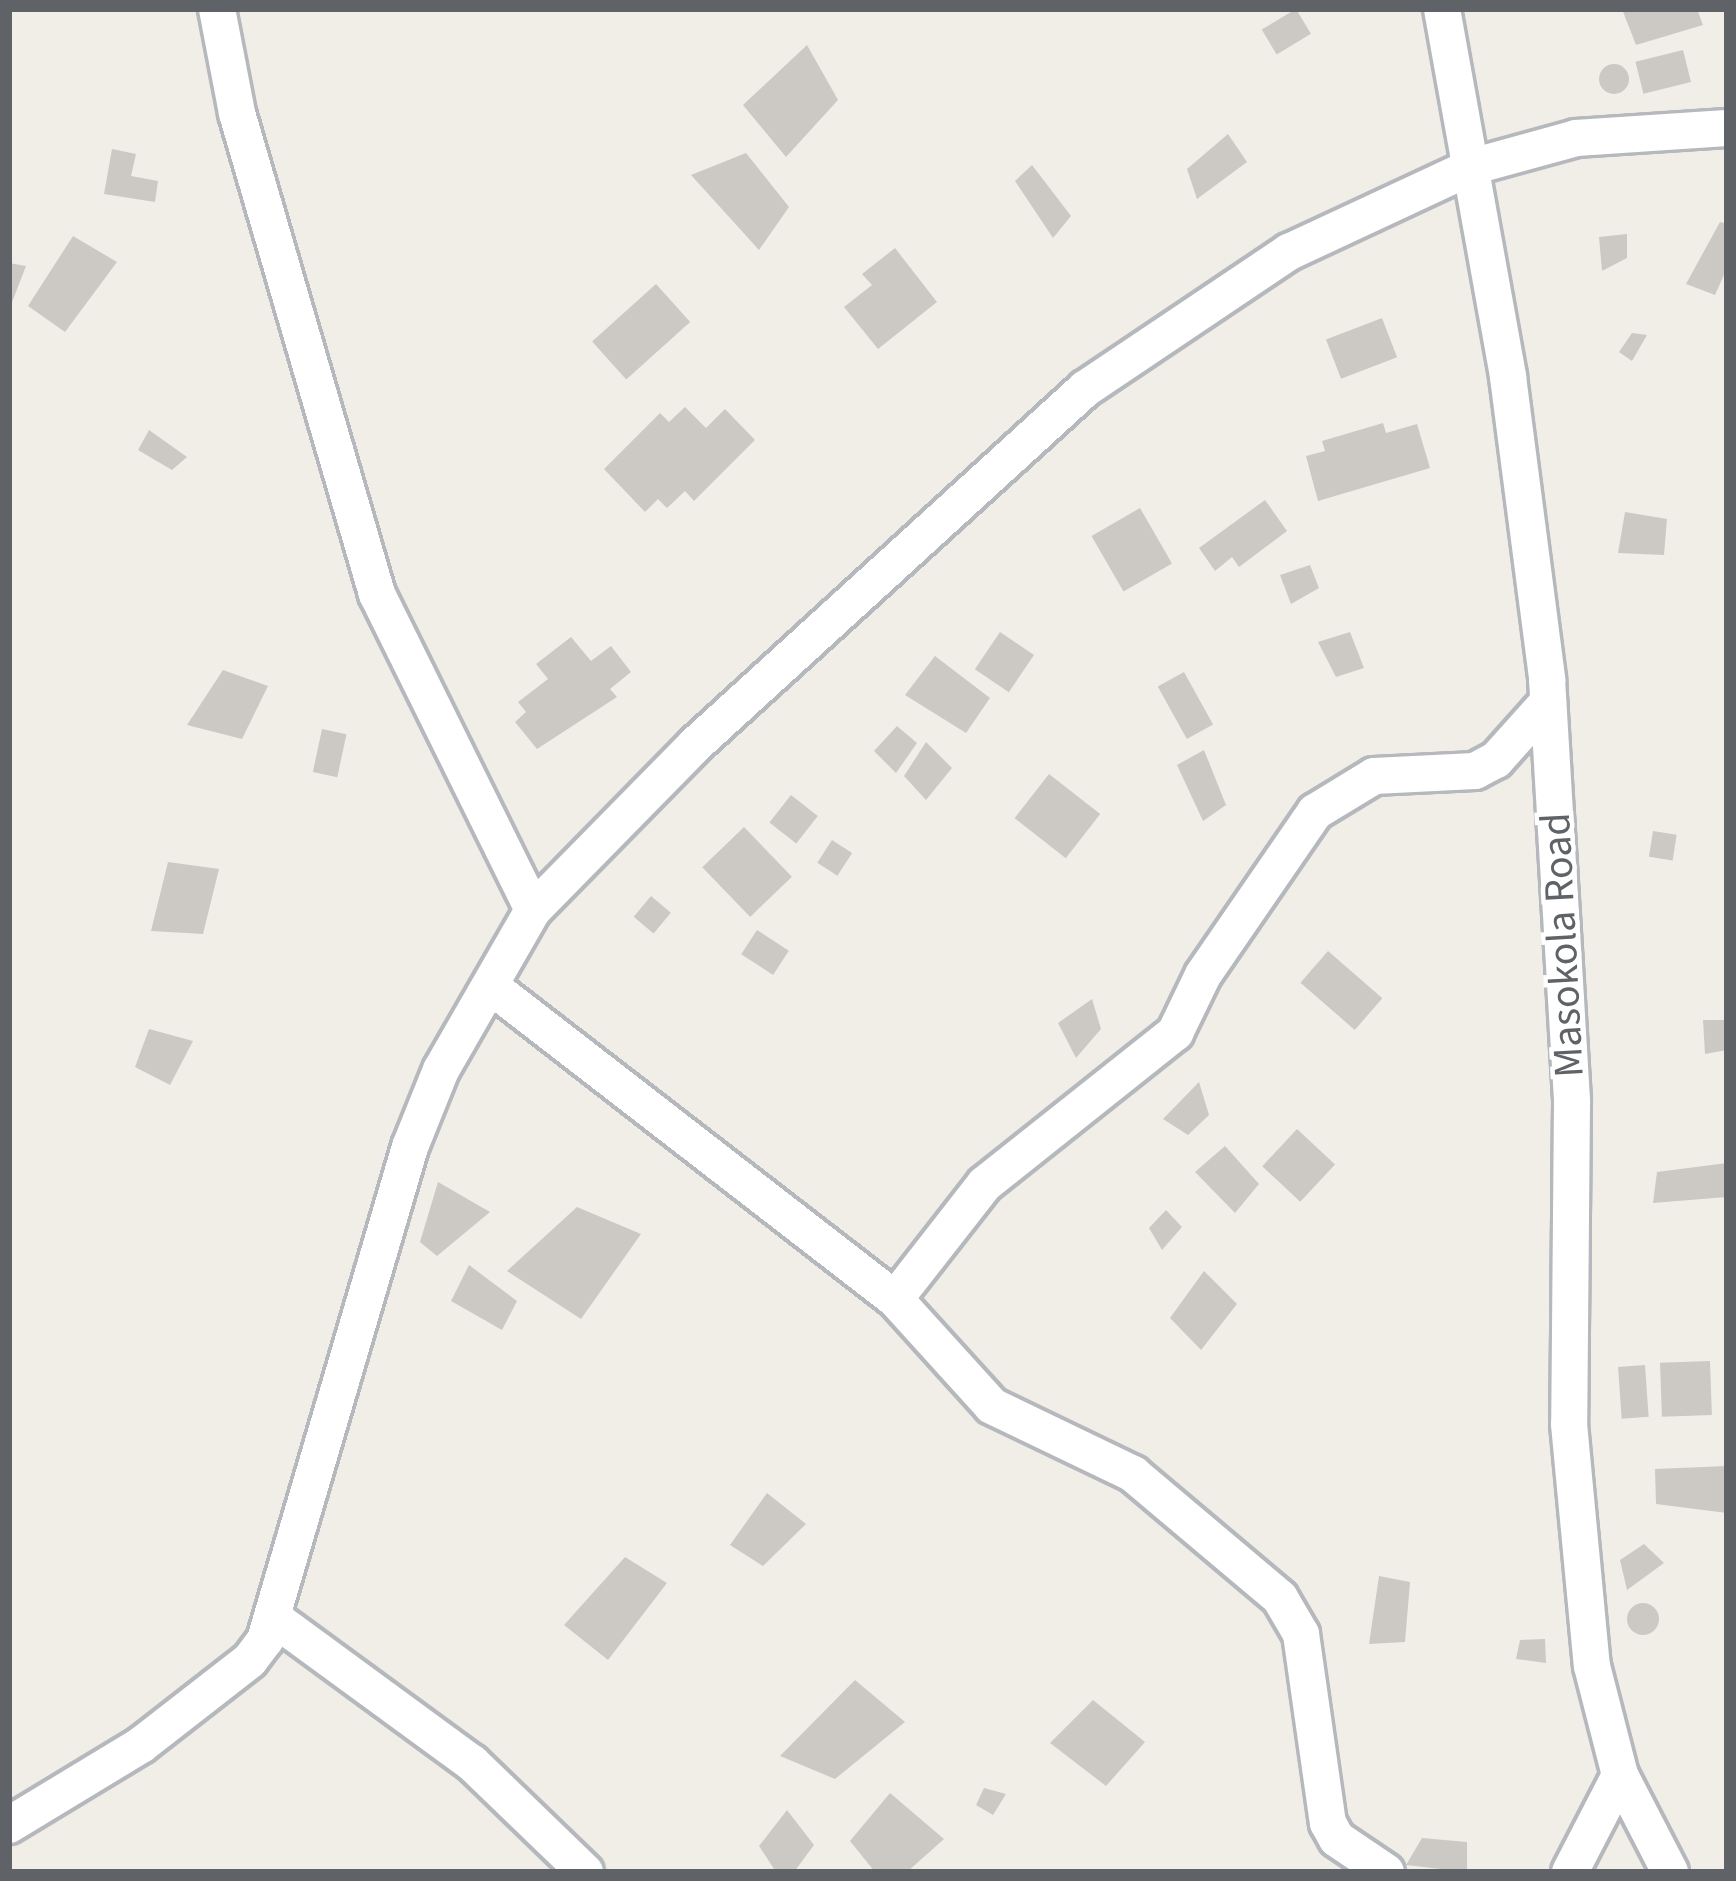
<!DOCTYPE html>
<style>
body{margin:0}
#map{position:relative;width:1736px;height:1881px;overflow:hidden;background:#f1eee8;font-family:"Source Sans 3",sans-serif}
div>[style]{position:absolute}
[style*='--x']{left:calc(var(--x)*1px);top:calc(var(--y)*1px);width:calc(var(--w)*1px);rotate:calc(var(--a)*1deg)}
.building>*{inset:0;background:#ccc9c4;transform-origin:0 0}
.round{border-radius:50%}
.roads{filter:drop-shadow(3px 0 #b5b8bc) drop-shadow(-3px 0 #b5b8bc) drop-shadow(0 3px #b5b8bc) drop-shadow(0 -3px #b5b8bc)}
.minor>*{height:36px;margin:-18px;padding:0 18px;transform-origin:18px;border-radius:18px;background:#fff}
span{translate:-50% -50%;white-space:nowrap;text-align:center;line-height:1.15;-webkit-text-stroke:9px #fff;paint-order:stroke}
.street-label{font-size:42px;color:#5f6367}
.frame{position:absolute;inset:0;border:12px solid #5f6367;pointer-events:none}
</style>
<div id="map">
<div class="building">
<div style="left:1296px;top:9px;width:29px;height:40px;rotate:59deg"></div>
<div style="clip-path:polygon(1622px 9px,1697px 9px,1703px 25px,1636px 45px)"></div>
<div style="clip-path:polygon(807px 45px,838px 100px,786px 157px,743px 105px)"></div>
<div style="left:1683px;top:50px;width:33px;height:49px;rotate:76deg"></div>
<div class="round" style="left:1599px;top:64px;width:30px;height:30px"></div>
<div style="clip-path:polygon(1228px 134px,1247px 162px,1197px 199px,1187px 169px)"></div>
<div style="clip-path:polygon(112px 149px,136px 154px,131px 176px,158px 181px,155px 202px,104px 194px)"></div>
<div style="clip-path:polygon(746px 153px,789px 207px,759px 250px,691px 175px)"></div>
<div style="clip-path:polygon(1032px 165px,1071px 216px,1053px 238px,1015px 181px)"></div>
<div style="clip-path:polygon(1720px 222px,1727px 224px,1727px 268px,1715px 295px,1686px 284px)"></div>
<div style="clip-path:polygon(1627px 234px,1627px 258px,1602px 271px,1599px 237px)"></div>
<div style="clip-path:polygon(73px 236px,117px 262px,65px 332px,28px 306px)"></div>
<div style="clip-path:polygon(895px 248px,937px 302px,878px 349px,844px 307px,872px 285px,862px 274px)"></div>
<div style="clip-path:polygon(9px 263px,26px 266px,9px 310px)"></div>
<div style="left:656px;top:284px;width:51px;height:86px;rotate:48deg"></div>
<div style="left:1382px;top:318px;width:42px;height:60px;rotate:69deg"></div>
<div style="clip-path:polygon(1632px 333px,1647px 335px,1632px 361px,1619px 352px)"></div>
<div style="clip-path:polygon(685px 407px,706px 428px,725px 409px,755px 440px,694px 501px,685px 491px,667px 508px,658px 499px,645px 512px,604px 469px,660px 413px,669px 422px)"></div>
<div style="clip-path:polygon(1383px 423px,1386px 433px,1417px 424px,1430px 468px,1318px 501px,1306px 456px,1325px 451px,1322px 441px)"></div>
<div style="clip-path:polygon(149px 430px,187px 457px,172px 470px,138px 450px)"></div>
<div style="clip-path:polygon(1265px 500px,1287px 531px,1239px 567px,1232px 557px,1215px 571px,1199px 548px)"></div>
<div style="left:1140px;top:508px;width:64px;height:56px;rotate:60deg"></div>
<div style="clip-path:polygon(1625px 512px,1667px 519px,1664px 555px,1618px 553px)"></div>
<div style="clip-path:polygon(1310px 565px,1319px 588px,1291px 604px,1280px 575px)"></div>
<div style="left:1000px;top:632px;width:41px;height:45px;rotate:34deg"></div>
<div style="clip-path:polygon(1350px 632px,1364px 668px,1336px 677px,1318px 642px)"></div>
<div style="clip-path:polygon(571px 637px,591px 661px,611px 646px,631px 672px,610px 689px,617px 697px,537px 749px,515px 722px,526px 712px,518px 702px,548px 679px,536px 664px)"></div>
<div style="clip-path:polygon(935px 656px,990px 698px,966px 733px,905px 695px)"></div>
<div style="clip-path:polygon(223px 670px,268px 686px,242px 739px,187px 725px)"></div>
<div style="left:1184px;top:672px;width:60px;height:30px;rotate:61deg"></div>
<div style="clip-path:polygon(897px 726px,917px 743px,896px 773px,874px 751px)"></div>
<div style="left:322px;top:729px;width:25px;height:44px;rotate:12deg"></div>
<div style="clip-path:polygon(926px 742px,952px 768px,926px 800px,904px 776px)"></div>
<div style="clip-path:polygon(1204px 750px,1226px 805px,1203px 821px,1177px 765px)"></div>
<div style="left:1049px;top:774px;width:65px;height:56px;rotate:38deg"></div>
<div style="left:791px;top:795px;width:34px;height:35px;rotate:38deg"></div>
<div style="left:744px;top:827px;width:69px;height:58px;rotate:46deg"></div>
<div style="left:1653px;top:831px;width:24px;height:26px;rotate:9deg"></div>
<div style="left:832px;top:840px;width:24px;height:27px;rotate:33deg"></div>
<div style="clip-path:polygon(168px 862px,219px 869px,203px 934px,151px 931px)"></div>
<div style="left:651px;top:896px;width:26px;height:27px;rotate:40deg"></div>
<div style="left:757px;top:930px;width:38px;height:29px;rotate:33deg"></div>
<div style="left:1328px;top:951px;width:72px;height:42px;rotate:41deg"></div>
<div style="clip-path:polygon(1092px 999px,1101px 1029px,1076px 1058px,1058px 1023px)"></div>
<div style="clip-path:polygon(1703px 1020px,1727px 1020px,1727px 1050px,1705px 1054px)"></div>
<div style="clip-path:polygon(149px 1029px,193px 1041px,170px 1085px,135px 1067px)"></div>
<div style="clip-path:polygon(1199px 1082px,1209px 1115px,1188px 1135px,1163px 1119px)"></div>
<div style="left:1297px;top:1129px;width:52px;height:51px;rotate:43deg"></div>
<div style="clip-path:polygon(1225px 1146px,1259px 1184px,1235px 1213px,1195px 1172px)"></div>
<div style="clip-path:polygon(1727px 1163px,1727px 1197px,1653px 1203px,1657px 1172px)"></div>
<div style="clip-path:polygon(438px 1182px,490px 1212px,437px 1256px,420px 1242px)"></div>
<div style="clip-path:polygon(577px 1207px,641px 1234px,581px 1319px,507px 1271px)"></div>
<div style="clip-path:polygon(1166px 1210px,1182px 1227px,1162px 1250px,1149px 1228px)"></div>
<div style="clip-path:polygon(469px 1265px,517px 1301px,502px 1330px,451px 1301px)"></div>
<div style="clip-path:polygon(1204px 1271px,1237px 1304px,1201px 1350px,1170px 1318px)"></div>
<div style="left:1710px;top:1361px;width:54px;height:50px;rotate:88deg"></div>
<div style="left:1645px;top:1365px;width:52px;height:27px;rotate:86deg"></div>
<div style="clip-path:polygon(1727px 1466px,1727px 1513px,1656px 1504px,1655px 1469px)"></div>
<div style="clip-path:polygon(767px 1493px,806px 1524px,763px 1566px,730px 1545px)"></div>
<div style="clip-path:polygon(1644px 1544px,1664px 1563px,1627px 1590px,1620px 1560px)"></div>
<div style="clip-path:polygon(625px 1557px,667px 1583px,608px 1660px,564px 1625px)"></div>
<div style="clip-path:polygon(1379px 1576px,1410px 1582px,1405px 1642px,1369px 1644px)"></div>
<div class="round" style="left:1627px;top:1603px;width:32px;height:32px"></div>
<div style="clip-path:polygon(1545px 1639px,1546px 1663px,1516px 1659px,1520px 1640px)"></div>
<div style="clip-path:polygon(855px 1680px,905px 1722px,835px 1779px,780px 1756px)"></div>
<div style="clip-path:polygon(1093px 1700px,1145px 1742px,1106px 1786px,1050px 1743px)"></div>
<div style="clip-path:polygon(984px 1788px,1006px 1794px,993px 1815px,976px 1805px)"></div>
<div style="clip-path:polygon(890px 1793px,944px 1839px,907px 1872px,875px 1872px,850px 1841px)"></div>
<div style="clip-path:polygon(787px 1810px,814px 1845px,794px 1872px,776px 1872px,759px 1846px)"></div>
<div style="clip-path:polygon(1422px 1838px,1467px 1842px,1467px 1872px,1406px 1865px)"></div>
</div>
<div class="roads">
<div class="minor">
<div style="--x:217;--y:9;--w:106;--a:79.1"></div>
<div style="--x:237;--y:113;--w:501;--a:73.77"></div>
<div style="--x:377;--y:594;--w:352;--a:63.7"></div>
<div style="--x:1442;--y:9;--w:374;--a:79.8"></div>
<div style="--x:1508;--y:377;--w:305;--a:82.6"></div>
<div style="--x:1547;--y:679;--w:424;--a:86.6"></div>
<div style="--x:1572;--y:1102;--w:322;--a:90.5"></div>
<div style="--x:1569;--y:1424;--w:243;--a:84.6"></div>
<div style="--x:1592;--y:1666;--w:113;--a:75.6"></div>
<div style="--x:1620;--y:1775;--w:109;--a:62.7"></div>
<div style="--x:493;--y:988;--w:508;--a:37.73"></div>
<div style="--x:895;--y:1299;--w:144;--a:47.8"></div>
<div style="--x:992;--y:1406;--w:157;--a:25.7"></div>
<div style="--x:1133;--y:1474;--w:192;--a:40.1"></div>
<div style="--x:1280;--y:1598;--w:42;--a:59.7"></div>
<div style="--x:1301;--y:1634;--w:191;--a:81.9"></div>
<div style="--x:1328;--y:1823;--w:18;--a:61"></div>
<div style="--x:1337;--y:1839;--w:59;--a:34"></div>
<div style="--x:895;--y:1299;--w:146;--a:-52"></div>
<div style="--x:985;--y:1184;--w:243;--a:-38.5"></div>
<div style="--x:1175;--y:1033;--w:64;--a:-64.2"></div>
<div style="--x:1203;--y:975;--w:198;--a:-55.5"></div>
<div style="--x:1315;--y:812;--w:69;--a:-31.4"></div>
<div style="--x:1374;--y:776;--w:101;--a:-2.8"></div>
<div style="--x:1475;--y:771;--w:24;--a:-28"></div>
<div style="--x:1496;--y:760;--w:78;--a:-48.1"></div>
<div style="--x:275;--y:1619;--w:244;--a:36.2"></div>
<div style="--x:472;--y:1763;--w:157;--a:44"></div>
<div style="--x:9;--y:1825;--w:154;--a:-31.2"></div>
<div style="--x:141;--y:1745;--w:138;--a:-37.9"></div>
<div style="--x:250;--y:1660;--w:25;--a:-53"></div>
<div style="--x:265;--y:1640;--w:514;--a:-73.61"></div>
<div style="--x:410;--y:1147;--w:83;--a:-68.1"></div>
<div style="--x:441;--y:1070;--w:185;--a:-60.1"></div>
<div style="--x:533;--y:910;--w:231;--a:-45.5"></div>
<div style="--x:695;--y:745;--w:528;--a:-42.39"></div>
<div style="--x:1085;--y:389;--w:246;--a:-33.9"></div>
<div style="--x:1289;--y:252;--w:201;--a:-25"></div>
<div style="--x:1471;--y:167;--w:109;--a:-15.4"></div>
<div style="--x:1576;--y:138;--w:151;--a:-3.8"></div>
<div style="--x:1570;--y:1872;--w:109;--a:-62.7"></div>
</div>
</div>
<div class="street-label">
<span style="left:1563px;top:945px;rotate:-93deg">Masokola Road</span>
</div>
<div class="frame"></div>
</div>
